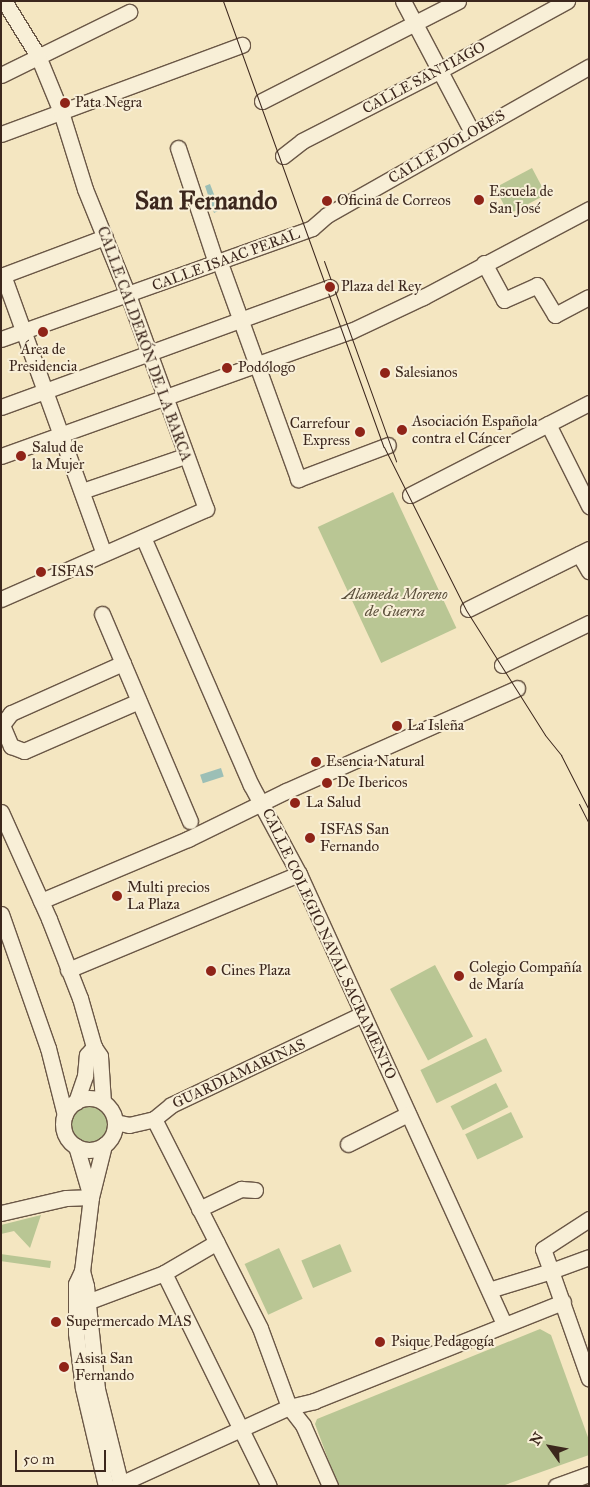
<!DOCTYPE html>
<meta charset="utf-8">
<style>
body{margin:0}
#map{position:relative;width:590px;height:1487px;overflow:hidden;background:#f4e6c1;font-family:"IM FELL Great Primer",serif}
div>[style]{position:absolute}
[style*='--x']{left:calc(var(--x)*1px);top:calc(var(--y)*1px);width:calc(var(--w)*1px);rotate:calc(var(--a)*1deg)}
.green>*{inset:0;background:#b9c694;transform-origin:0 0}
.round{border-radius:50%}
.water>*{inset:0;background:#9cbfb6;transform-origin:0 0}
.roads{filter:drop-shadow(1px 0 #6a5746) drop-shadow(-1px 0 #6a5746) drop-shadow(0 1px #6a5746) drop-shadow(0 -1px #6a5746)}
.minor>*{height:15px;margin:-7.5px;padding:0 7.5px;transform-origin:7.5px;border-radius:7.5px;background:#f8efd7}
.minor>.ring{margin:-7.5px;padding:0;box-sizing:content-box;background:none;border:15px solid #f8efd7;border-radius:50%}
.tram>*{height:1px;margin:-0.5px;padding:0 0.5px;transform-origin:0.5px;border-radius:0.5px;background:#3c271d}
.dots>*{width:14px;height:14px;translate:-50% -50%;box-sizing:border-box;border:2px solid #f8efd7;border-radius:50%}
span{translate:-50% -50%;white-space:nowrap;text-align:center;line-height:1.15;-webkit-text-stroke:4px #f8efd7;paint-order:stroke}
.street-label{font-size:15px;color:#3c271d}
.poi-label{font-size:15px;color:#3c271d}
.left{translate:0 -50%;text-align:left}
.right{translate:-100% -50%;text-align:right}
.park-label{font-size:15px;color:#5b4f3b;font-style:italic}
.town-label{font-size:25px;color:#3c271d;font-weight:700}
.frame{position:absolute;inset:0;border:2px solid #3c271d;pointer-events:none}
.north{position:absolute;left:525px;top:1422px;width:50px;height:50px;-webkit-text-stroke:4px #f8efd7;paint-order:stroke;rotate:302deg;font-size:14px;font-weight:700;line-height:20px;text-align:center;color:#3c271d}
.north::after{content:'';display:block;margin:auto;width:18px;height:22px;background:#3c271d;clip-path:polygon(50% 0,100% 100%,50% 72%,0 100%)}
.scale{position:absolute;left:15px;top:1450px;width:91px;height:22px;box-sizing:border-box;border:2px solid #3c271d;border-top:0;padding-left:6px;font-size:15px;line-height:18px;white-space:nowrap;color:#3c271d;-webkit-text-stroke:4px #f8efd7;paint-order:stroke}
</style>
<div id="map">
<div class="green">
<div style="left:532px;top:168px;width:30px;height:42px;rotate:62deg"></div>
<div style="left:393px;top:492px;width:150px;height:83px;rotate:65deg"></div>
<div style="left:435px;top:965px;width:81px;height:51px;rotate:62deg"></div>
<div style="left:486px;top:1038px;width:37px;height:73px;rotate:64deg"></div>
<div style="left:496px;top:1083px;width:27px;height:51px;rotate:63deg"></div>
<div class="round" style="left:70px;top:1106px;width:38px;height:38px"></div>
<div style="left:511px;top:1112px;width:28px;height:51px;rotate:64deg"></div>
<div style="clip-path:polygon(41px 1215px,30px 1248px,14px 1231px,1px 1234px,1px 1225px)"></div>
<div style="left:340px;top:1244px;width:30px;height:42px;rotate:67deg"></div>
<div style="left:279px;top:1248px;width:56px;height:38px;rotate:65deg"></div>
<div style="left:51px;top:1261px;width:7px;height:51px;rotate:98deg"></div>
<div style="clip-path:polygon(540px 1329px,551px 1335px,589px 1440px,589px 1455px,502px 1486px,338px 1486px,315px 1424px,317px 1419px)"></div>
</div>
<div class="water">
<div style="clip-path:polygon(210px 184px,220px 210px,214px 213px,205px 186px)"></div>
<div style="left:221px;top:768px;width:9px;height:22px;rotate:72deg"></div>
</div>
<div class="roads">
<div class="minor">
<div style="--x:403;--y:1;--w:148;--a:62.2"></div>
<div style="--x:1;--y:75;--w:143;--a:-26.2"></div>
<div style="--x:262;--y:101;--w:220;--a:-27"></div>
<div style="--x:1;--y:134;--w:257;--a:-20.3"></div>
<div style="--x:178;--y:148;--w:118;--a:71.7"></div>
<div style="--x:283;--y:156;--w:24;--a:-38"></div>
<div style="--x:302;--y:141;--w:154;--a:-27.1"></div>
<div style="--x:439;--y:71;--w:146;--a:-28.7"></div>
<div style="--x:220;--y:263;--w:230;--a:70.1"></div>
<div style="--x:298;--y:479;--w:96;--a:-20.7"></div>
<div style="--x:484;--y:263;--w:42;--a:61.6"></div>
<div style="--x:504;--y:300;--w:36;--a:-24"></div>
<div style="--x:537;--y:285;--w:35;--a:59"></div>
<div style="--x:555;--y:315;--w:38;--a:-28"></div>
<div style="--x:3;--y:275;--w:294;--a:70.1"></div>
<div style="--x:1;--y:276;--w:111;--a:-20.6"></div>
<div style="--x:1;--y:339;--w:330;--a:-19.6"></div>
<div style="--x:312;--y:228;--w:20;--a:-41"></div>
<div style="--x:327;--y:215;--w:301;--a:-29.5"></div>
<div style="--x:1;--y:407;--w:350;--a:-20"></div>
<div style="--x:548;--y:424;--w:92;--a:63.4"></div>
<div style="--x:1;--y:456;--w:372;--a:-19.7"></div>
<div style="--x:351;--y:331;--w:80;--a:-25.3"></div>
<div style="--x:423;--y:297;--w:188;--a:-27.9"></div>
<div style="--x:82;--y:491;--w:109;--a:-18.8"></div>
<div style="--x:410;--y:495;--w:201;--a:-27.2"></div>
<div style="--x:143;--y:537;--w:270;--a:66.5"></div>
<div style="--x:251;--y:785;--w:101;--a:61.7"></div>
<div style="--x:299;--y:874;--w:494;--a:65.5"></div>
<div style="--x:579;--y:554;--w:20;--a:60"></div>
<div style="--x:1;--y:599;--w:224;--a:-23.7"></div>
<div style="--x:206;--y:509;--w:228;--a:-110"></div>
<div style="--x:128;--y:295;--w:114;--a:-112.1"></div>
<div style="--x:85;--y:189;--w:81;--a:-107.3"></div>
<div style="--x:61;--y:112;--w:61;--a:-112.3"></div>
<div style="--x:38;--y:56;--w:65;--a:-121.7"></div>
<div style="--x:468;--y:609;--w:135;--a:-26.4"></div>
<div style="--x:102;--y:614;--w:225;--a:67"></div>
<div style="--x:123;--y:663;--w:123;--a:155.9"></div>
<div style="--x:11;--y:713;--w:15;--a:127"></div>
<div style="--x:2;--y:725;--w:23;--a:67"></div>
<div style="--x:11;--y:746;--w:14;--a:21"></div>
<div style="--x:24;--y:751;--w:125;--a:-23.5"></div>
<div style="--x:502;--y:665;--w:97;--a:-25.8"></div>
<div style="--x:1;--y:812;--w:117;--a:65.8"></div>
<div style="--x:49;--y:919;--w:85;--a:68.6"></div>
<div style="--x:80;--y:998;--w:51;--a:74.1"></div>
<div style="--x:94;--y:1047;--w:11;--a:56"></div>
<div style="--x:100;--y:1056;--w:46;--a:86.3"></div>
<div style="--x:41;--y:901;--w:160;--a:-22.9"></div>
<div style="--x:188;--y:839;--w:109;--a:-26.1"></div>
<div style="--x:286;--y:791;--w:253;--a:-24"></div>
<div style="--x:1;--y:914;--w:142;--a:70.7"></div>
<div style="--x:48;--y:1048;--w:69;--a:75.8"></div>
<div style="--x:68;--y:970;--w:250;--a:-22.6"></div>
<div class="ring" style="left:63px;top:1098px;width:37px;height:37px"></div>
<div style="--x:76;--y:1102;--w:28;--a:-71"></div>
<div style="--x:85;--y:1076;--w:21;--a:-85"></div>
<div style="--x:87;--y:1055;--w:11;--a:-49"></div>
<div style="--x:154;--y:1119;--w:234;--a:63.1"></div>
<div style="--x:260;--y:1328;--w:84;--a:69.8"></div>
<div style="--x:289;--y:1407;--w:23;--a:52"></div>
<div style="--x:303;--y:1425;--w:67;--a:66.1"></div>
<div style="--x:115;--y:1122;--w:14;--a:12"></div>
<div style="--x:129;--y:1125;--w:26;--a:-13"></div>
<div style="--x:154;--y:1119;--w:22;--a:-39"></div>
<div style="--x:171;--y:1105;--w:212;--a:-25.4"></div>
<div style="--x:348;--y:1144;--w:67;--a:-26.6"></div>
<div style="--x:104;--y:1145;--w:54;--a:104"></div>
<div style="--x:91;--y:1197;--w:75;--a:96.9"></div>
<div style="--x:82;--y:1271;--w:14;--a:115"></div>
<div style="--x:76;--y:1284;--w:49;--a:90"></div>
<div style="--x:76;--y:1333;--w:55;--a:82.7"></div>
<div style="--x:83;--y:1388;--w:101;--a:76.8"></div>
<div style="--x:76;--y:1146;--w:53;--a:73.6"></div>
<div style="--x:199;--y:1209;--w:47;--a:-25.5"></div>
<div style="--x:241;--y:1189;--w:14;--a:4"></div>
<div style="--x:1;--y:1213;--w:67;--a:-13"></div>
<div style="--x:66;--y:1198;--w:25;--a:-2"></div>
<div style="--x:589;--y:1219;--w:55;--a:146.9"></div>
<div style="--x:543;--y:1249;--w:23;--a:70"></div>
<div style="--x:551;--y:1271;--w:40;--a:-20.2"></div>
<div style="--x:82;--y:1271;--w:16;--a:75"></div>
<div style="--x:86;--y:1286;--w:104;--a:83.9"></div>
<div style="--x:97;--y:1389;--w:100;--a:76.1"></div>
<div style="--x:164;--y:1273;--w:237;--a:63.8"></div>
<div style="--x:489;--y:1290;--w:65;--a:-17"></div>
<div style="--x:551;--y:1271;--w:114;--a:70.6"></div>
<div style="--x:87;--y:1302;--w:82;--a:-20.6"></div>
<div style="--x:164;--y:1273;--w:61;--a:-30.3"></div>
<div style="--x:120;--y:1484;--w:186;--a:-24.5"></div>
<div style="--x:289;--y:1407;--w:26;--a:-13"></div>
<div style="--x:314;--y:1401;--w:268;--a:-21.7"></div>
<div style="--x:556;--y:1486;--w:35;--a:-20"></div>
</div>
</div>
<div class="tram">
<div style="--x:223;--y:1;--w:474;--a:70.2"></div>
<div style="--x:384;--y:447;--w:182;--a:63.3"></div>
<div style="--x:466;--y:610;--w:148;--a:57.7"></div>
<div style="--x:545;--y:735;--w:26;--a:51"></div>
<div style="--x:561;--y:755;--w:62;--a:63"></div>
<div style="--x:324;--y:261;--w:213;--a:70.2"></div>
<div style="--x:579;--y:804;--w:22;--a:63"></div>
</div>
<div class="dots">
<div style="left:65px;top:103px;background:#8f2418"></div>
<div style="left:479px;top:200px;background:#8f2418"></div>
<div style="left:327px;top:201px;background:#8f2418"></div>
<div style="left:330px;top:287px;background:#8f2418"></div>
<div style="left:43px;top:332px;background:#8f2418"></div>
<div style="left:227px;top:368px;background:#8f2418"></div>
<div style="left:385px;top:373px;background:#8f2418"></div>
<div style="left:402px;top:430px;background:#8f2418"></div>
<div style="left:360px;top:432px;background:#8f2418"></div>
<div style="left:21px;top:456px;background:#8f2418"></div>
<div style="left:41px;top:572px;background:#8f2418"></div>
<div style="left:397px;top:726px;background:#8f2418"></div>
<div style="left:316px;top:762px;background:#8f2418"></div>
<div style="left:327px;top:783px;background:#8f2418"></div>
<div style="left:295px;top:803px;background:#8f2418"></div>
<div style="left:310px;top:838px;background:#8f2418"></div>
<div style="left:117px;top:896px;background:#8f2418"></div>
<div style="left:211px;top:971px;background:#8f2418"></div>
<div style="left:459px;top:976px;background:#8f2418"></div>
<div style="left:56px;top:1322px;background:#8f2418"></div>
<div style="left:380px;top:1342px;background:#8f2418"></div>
<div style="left:64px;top:1367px;background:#8f2418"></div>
</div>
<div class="street-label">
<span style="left:424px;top:78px;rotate:-28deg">CALLE SANTIAGO</span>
<span style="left:447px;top:147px;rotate:-30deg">CALLE DOLORES</span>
<span style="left:226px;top:260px;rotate:-20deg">CALLE ISAAC PERAL</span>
<span style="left:144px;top:344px;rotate:70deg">CALLE CALDERÓN DE LA BARCA</span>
<span style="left:329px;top:944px;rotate:65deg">CALLE COLEGIO NAVAL SACRAMENTO</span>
<span style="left:239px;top:1074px;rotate:-25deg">GUARDIAMARINAS</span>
</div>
<div class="poi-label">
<span class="left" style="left:75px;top:103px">Pata Negra</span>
<span class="left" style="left:489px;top:200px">Escuela de<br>San José</span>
<span class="left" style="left:337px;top:201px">Oficina de Correos</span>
<span class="left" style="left:341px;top:287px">Plaza del Rey</span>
<span style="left:43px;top:358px">Área de<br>Presidencia</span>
<span class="left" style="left:238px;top:368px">Podólogo</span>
<span class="left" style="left:395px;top:373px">Salesianos</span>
<span class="left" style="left:412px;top:430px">Asociación Española<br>contra el Cáncer</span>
<span class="right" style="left:350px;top:432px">Carrefour<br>Express</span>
<span class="left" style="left:32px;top:456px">Salud de<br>la Mujer</span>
<span class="left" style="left:51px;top:572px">ISFAS</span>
<span class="left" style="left:407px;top:726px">La Isleña</span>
<span class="left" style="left:326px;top:762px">Esencia Natural</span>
<span class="left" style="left:337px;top:783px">De Ibericos</span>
<span class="left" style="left:306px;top:803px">La Salud</span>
<span class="left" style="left:320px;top:838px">ISFAS San<br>Fernando</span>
<span class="left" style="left:127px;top:896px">Multi precios<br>La Plaza</span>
<span class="left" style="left:469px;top:976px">Colegio Compañía<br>de María</span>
<span class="left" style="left:221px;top:971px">Cines Plaza</span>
<span class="left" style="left:66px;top:1322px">Supermercado MAS</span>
<span class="left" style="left:391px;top:1342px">Psique Pedagogía</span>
<span class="left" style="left:75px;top:1367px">Asisa San<br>Fernando</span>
</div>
<div class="park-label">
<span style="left:395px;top:603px">Alameda Moreno<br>de Guerra</span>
</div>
<div class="town-label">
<span style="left:206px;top:201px">San Fernando</span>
</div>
<div class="frame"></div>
<div class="north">N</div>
<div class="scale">50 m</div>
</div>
